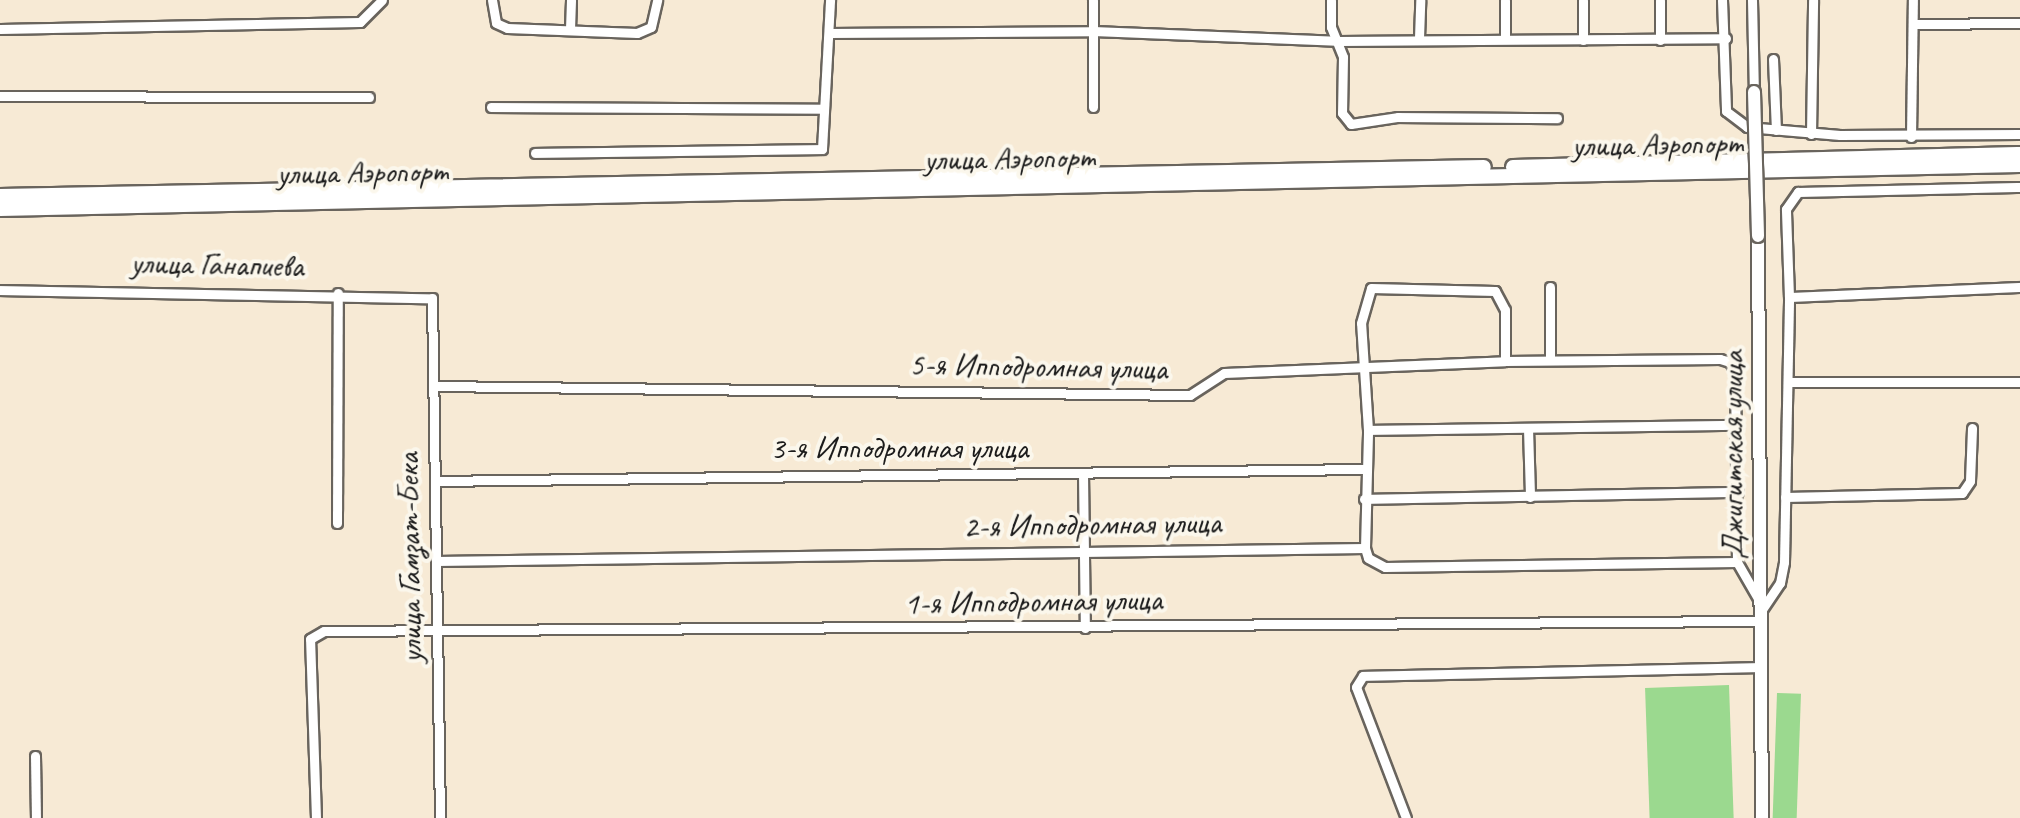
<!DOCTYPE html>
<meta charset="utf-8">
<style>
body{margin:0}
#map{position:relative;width:2020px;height:818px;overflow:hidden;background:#f7ead5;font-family:Caveat,sans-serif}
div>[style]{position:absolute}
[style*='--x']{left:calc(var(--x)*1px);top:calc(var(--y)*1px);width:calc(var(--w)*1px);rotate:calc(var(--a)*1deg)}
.green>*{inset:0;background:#9bd98f;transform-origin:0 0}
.roads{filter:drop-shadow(2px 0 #69645d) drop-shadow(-2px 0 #69645d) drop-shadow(0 2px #69645d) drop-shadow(0 -2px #69645d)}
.street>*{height:9px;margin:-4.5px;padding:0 4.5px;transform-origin:4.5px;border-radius:4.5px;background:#fff}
.secondary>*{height:12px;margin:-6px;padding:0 6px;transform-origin:6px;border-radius:6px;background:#fff}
.primary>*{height:14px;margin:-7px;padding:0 7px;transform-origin:7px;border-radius:7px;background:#fff}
.bridges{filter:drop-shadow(2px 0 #69645d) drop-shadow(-2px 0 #69645d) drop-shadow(0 2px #69645d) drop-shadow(0 -2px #69645d)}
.secondary-bridge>*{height:12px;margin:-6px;padding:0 6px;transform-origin:6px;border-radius:6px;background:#fff}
span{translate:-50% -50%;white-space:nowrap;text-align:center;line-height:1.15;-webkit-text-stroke:8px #fbf7ec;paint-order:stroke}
.street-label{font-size:32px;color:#1c1c1c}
</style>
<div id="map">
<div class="green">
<div style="left:1729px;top:685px;width:133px;height:84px;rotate:88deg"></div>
<div style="left:1777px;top:693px;width:24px;height:125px;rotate:2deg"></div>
</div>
<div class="roads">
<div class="street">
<div style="--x:492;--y:0;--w:23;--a:80"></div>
<div style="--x:496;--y:23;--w:12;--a:24"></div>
<div style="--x:507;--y:28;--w:130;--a:2.2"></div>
<div style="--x:637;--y:33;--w:15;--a:-23"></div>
<div style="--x:651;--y:27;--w:28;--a:-77"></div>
<div style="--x:1331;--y:0;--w:27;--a:90"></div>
<div style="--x:1331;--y:27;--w:32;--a:68"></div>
<div style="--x:1343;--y:57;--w:56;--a:91"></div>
<div style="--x:1342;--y:113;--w:14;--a:51"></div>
<div style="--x:1351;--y:124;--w:48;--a:-8.5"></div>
<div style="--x:1398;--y:117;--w:159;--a:0.4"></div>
<div style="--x:1722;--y:0;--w:111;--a:87.9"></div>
<div style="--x:1726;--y:111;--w:26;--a:37"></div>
<div style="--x:1747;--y:127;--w:93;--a:4.9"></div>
<div style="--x:1840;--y:135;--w:180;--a:-0.3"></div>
<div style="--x:1752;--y:0;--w:92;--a:88.8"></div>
<div style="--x:1913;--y:24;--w:107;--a:-0.5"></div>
<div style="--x:0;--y:29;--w:360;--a:-1.1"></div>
<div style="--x:360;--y:22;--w:31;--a:-45"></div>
<div style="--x:570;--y:29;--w:29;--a:-88"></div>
<div style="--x:829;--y:33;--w:264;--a:-0.4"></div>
<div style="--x:1093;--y:31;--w:246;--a:2.3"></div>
<div style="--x:1339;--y:41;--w:387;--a:-0.4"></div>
<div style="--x:1419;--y:38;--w:38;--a:-88"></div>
<div style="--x:1505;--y:39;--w:39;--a:-90"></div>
<div style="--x:1583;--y:40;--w:40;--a:-90"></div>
<div style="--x:1660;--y:40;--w:40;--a:-90"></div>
<div style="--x:1773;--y:59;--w:71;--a:87.6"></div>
<div style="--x:0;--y:96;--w:369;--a:0.2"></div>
<div style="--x:491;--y:107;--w:333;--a:0.3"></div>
<div style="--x:1093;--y:107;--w:107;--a:-90"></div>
<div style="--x:1811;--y:134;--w:134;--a:-89.1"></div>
<div style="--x:1911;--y:137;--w:137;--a:-89.2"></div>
<div style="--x:535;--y:153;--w:287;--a:-0.8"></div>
<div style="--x:822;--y:149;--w:149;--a:-86.9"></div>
<div style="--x:0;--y:290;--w:432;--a:1.1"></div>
<div style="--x:432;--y:298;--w:520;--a:89.12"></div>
<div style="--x:1789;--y:297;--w:88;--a:-92"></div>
<div style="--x:1786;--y:209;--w:21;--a:-55"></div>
<div style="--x:1798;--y:192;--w:222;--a:-1.3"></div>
<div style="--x:1550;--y:360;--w:73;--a:-90"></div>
<div style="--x:1788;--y:382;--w:232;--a:0"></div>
<div style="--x:433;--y:386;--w:757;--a:0.68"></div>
<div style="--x:1190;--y:395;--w:40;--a:-32.9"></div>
<div style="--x:1224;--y:373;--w:281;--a:-2.4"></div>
<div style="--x:1505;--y:361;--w:215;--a:-0.5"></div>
<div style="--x:1720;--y:359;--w:10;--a:17"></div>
<div style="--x:1730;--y:362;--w:11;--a:63"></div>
<div style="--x:1735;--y:372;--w:190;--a:89.4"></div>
<div style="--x:1737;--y:562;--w:46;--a:60.1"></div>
<div style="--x:1528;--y:428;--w:69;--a:88.3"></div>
<div style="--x:1368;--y:430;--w:367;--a:-0.8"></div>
<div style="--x:1083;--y:473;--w:155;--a:89.3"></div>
<div style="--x:435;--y:481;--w:930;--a:-0.74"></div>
<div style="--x:1785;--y:497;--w:177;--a:-1.3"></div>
<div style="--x:1962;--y:493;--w:14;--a:-56"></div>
<div style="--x:1970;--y:481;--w:53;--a:-87.8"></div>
<div style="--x:1364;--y:499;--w:374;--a:-1.1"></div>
<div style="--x:337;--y:523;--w:230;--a:-89.8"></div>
<div style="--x:1365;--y:548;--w:118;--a:-88.5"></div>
<div style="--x:1368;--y:430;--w:107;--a:-93.7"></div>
<div style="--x:1361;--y:323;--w:36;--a:-74"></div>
<div style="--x:1371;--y:288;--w:124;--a:1.4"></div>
<div style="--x:1495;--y:291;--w:21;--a:62"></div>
<div style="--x:1505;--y:310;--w:51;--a:90"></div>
<div style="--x:436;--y:561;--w:929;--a:-0.8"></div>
<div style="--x:1365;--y:548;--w:10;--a:73"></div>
<div style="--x:1368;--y:558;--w:19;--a:28"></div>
<div style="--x:1385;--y:567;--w:352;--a:-0.8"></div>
<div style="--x:1761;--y:611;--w:34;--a:-56"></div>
<div style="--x:1780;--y:583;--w:21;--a:-79"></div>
<div style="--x:1784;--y:562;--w:265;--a:-88.9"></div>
<div style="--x:1789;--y:297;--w:231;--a:-2.5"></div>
<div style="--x:35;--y:756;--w:62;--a:89.1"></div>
<div style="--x:316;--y:818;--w:179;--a:-91.9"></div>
<div style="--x:310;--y:639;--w:16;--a:-30"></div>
<div style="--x:324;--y:631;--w:1435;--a:-0.4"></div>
<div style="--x:1406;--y:818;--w:140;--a:-110.9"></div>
<div style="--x:1356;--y:687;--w:13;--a:-58"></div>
<div style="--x:1363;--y:676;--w:395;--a:-1.3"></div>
</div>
<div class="secondary">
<div style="--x:1758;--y:236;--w:582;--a:89.61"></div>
</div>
<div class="primary">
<div style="--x:1513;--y:167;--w:507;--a:-1.47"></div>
<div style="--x:0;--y:196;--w:1484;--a:-1.12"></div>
<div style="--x:0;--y:209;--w:2020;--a:-1.25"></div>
</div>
</div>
<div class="bridges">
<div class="secondary-bridge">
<div style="--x:1754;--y:92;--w:144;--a:88.4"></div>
</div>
</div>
<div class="street-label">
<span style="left:1657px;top:145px;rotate:-1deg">улица Аэропорт</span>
<span style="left:1009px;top:159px;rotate:-1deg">улица Аэропорт</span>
<span style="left:362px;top:173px;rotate:-1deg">улица Аэропорт</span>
<span style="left:217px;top:265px;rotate:1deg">улица Ганапиева</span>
<span style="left:1038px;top:367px;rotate:1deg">5-я Ипподромная улица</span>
<span style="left:899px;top:448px">3-я Ипподромная улица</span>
<span style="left:1733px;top:455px;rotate:-90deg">Джигитская улица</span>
<span style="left:1092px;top:525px;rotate:-1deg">2-я Ипподромная улица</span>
<span style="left:410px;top:558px;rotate:-91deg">улица Гамзат-Бека</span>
<span style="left:1033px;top:602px;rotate:-1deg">1-я Ипподромная улица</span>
</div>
</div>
